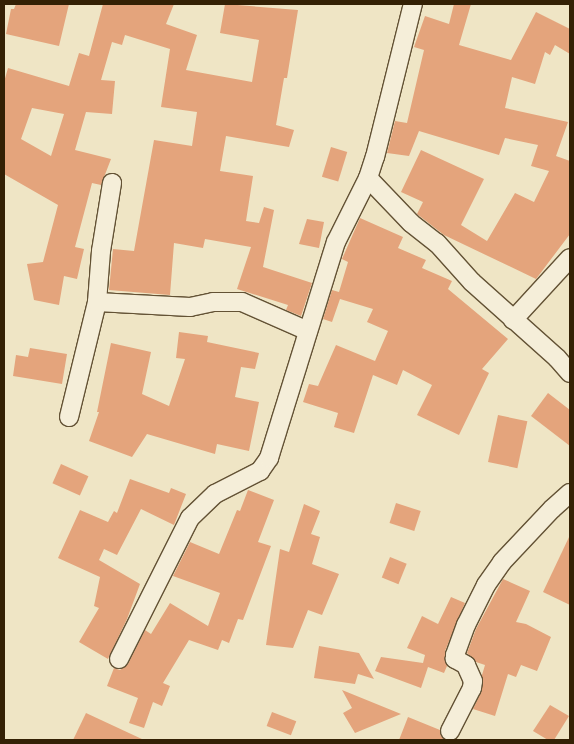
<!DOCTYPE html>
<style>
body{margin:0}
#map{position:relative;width:574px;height:744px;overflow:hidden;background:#efe5c5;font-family:"Libre Bodoni",serif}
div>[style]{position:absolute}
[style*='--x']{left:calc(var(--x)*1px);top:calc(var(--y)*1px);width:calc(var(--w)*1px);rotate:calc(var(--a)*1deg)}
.building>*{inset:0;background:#e4a47c;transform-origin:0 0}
.roads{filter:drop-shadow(1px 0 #635235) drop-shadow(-1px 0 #635235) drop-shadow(0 1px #635235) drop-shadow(0 -1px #635235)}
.minor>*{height:18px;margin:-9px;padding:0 9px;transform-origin:9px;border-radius:9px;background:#f5eed9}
span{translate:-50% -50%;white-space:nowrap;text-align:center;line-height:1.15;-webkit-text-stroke:5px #f5eed9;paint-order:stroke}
.frame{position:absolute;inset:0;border:5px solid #342105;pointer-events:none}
</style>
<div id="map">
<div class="building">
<div style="clip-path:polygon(16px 4px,69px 4px,59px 46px,6px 34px,11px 9px,14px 9px)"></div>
<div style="clip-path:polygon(evenodd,103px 4px,174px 4px,166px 24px,197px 35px,186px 70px,252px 82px,259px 40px,220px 33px,225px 4px,298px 10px,287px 78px,284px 78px,276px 125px,294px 130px,289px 147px,226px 136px,220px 171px,253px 176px,246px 221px,259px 223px,264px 207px,274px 210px,263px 267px,312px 283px,301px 316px,286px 310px,288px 305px,237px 289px,251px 247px,205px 239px,203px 248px,174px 243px,170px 295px,109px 290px,113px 249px,134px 251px,154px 140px,192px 146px,197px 112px,161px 107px,170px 49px,125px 35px,122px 45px,112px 42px,101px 80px,115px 81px,112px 114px,86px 112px,75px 150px,111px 159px,101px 185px,92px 183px,75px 247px,84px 249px,77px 279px,64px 276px,59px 305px,34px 300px,27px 264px,43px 262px,58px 205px,4px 174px,4px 82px,8px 68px,69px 86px,79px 53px,89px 56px,103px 4px,32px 108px,64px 114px,51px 156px,21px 139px,32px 108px)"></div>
<div style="clip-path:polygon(454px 4px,471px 4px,459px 45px,511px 60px,536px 12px,570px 29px,570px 54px,555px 45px,550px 55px,545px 52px,535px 84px,512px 77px,505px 108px,568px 122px,556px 156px,570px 161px,570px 234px,536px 279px,444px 235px,417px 214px,423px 202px,401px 192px,421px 150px,484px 179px,461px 225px,487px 241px,515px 193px,534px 202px,549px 171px,531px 166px,538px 145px,505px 138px,499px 155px,419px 131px,409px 156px,387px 153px,395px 121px,407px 123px,424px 50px,414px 47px,425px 16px,449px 24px)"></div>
<div style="left:331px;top:147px;width:17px;height:31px;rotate:17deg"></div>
<div style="clip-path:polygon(360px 218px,403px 237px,398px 248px,426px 260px,422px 268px,452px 281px,448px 289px,508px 339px,482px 369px,489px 373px,459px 435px,417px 415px,432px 385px,403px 370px,397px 385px,373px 375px,354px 433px,334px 427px,338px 413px,303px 402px,309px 384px,318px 386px,336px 345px,375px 361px,388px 331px,367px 322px,373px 309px,340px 299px,332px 322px,323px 319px,332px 290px,339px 292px,348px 262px,342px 259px)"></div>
<div style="clip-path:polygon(307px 219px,324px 222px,319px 248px,299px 244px)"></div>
<div style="clip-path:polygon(179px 332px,208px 336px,207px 342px,259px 353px,255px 369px,241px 367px,235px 397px,259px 402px,249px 451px,217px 444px,215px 454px,147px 434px,132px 457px,89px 441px,99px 412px,97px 412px,111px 343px,151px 352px,142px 394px,169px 406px,185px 359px,176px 358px)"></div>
<div style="clip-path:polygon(30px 348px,67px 354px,62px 384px,13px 376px,16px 355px,28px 357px)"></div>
<div style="clip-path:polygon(548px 393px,570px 410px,570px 446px,531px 416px)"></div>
<div style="left:498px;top:415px;width:30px;height:48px;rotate:12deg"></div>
<div style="left:61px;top:464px;width:30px;height:21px;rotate:24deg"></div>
<div style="clip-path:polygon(130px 479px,169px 493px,171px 488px,186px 494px,174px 525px,141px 509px,117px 555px,104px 549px,99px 560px,140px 584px,127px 619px,108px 659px,79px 642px,99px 608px,94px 606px,100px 577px,58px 558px,80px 510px,108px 522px,114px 511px,117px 513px)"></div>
<div style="clip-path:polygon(248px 490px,274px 500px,258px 542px,271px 546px,243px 620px,238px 619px,229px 643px,222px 640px,218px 650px,189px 640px,163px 683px,170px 686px,162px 706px,153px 702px,144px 728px,129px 723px,138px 698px,107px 686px,114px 668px,120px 670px,128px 664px,145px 630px,151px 634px,170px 603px,208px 626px,220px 593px,173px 576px,190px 542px,219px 554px,237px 510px,240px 511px)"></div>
<div style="left:396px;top:503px;width:26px;height:21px;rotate:18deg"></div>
<div style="clip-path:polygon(304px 504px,320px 511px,311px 534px,320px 537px,312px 564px,339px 574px,322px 615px,308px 610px,293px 648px,266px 645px,280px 549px,289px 552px)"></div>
<div style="clip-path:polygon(570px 535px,570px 605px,543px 592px)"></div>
<div style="left:390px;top:557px;width:18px;height:22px;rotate:22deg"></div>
<div style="clip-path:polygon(503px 579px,530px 591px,516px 622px,526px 624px,551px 637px,537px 671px,521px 665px,516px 677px,508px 674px,495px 716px,473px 709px,482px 690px,482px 675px,485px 665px,476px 662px,467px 653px,476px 629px)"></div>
<div style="clip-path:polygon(451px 597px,465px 603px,445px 651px,447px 666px,444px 673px,428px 667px,421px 688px,375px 671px,381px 657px,423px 663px,425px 655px,407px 648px,422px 616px,438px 624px)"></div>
<div style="clip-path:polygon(319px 646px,359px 653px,374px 679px,358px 674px,355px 684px,314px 678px)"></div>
<div style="clip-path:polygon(342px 690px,401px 714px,355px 733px,343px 713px,352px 708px)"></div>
<div style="clip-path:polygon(550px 705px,569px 716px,554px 740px,548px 740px,533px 731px)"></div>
<div style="left:272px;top:712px;width:26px;height:15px;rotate:21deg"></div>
<div style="clip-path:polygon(86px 713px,144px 740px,73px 740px)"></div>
<div style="clip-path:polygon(408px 717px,440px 730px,441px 736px,445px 740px,399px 740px)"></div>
</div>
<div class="roads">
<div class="minor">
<div style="--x:368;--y:178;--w:62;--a:46.3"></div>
<div style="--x:411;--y:223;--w:33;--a:38"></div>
<div style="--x:437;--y:243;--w:52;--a:48.1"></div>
<div style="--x:472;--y:282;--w:114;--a:41.8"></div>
<div style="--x:557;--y:358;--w:20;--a:49"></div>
<div style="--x:97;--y:302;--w:93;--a:3.1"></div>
<div style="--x:190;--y:307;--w:24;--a:-12"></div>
<div style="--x:213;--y:302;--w:29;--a:0"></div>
<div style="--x:242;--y:302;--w:72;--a:23.7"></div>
<div style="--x:513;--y:320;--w:84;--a:-47.4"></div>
<div style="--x:69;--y:417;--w:118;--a:-76.3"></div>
<div style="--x:97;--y:302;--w:51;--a:-85.5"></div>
<div style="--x:101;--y:251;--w:69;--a:-80.8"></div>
<div style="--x:119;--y:659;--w:158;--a:-63.3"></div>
<div style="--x:190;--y:518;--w:35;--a:-44"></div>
<div style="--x:215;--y:494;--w:51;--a:-27.1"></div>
<div style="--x:260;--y:471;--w:16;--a:-55"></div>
<div style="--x:269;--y:458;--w:226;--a:-72.8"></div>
<div style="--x:336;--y:242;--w:72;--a:-63.4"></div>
<div style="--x:368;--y:178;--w:22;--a:-72"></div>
<div style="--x:375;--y:157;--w:158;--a:-76.1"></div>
<div style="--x:450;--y:731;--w:48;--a:-62.9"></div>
<div style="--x:472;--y:688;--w:7;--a:-82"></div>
<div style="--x:473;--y:681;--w:17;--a:-114"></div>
<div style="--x:466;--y:665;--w:13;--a:-151"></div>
<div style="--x:455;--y:659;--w:4;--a:-90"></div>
<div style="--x:455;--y:655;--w:32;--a:-70"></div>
<div style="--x:466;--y:625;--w:45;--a:-63.4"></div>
<div style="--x:486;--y:585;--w:28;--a:-55"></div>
<div style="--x:502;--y:562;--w:73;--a:-46.7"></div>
<div style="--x:552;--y:509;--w:24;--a:-42"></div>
</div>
</div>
<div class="frame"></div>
</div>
